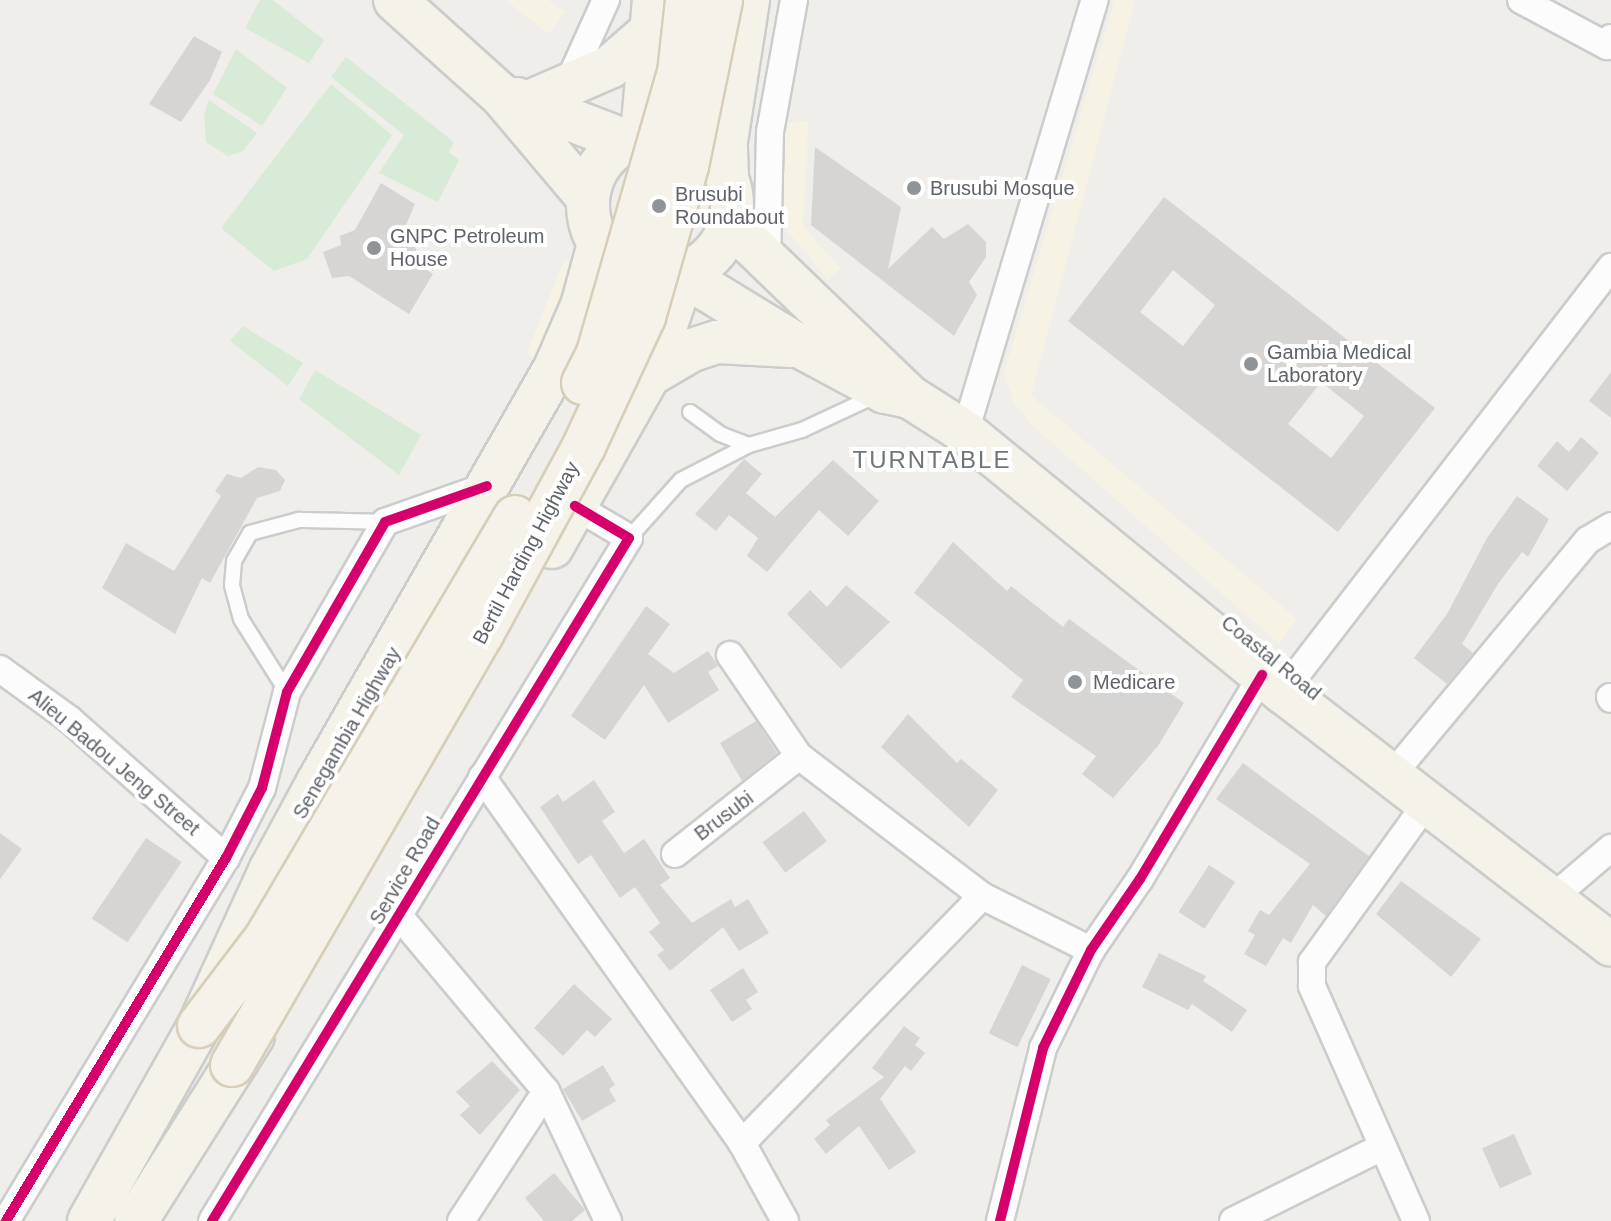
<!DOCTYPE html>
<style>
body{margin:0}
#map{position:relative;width:1611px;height:1221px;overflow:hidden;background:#efeeea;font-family:Arial,sans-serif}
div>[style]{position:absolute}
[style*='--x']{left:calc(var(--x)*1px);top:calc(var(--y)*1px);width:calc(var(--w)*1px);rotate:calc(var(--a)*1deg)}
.commercial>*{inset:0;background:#f7f3e4}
.green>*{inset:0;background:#d8ebd6}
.building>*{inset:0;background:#d6d5d3;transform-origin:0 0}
.roads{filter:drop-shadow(2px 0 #cbcccc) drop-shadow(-2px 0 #cbcccc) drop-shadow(0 2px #cbcccc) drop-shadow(0 -2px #cbcccc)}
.service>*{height:14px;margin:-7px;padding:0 7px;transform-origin:7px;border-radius:7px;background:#fdfcfc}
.minor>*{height:26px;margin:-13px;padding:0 13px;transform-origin:13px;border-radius:13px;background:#fdfcfc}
.primary>*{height:42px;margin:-21px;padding:0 21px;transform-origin:21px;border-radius:21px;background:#f4f2e9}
.primary>.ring{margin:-21px;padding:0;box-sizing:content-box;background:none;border:42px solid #f4f2e9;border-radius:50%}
.bridges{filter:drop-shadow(2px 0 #d7ceb8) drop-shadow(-2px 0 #d7ceb8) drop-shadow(0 2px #d7ceb8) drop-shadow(0 -2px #d7ceb8)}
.primary-bridge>*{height:42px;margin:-21px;padding:0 21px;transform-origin:21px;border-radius:21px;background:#f4f2e9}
.cycleway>*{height:10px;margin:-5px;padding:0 5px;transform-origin:5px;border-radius:5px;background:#d6006c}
.dots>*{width:22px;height:22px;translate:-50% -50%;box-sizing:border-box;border:4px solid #fff;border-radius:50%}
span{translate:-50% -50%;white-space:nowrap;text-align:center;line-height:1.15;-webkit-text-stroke:8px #fff;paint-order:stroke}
.poi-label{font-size:20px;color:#5f6368}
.left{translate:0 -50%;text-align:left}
.street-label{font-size:20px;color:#5f6368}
.quarter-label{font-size:24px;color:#70757a;letter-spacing:2px}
</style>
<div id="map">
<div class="commercial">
<div style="clip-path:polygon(505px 0,548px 0,565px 12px,549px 34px)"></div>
<div style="clip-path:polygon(1115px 0,1135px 0,1031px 396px,1297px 619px,1279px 644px,1031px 424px,1014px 403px,1004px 373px)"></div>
<div style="clip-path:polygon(808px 121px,803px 226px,840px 268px,828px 280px,782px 224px,775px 124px)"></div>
<div style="clip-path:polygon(565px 258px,582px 273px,542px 368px,527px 352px)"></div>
</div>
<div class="green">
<div style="clip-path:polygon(260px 0,273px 0,324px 40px,309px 63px,245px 28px)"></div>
<div style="clip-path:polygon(236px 49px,287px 88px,262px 126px,213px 94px)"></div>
<div style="clip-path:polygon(346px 57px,454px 142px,449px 152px,459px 160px,438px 202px,379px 173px,404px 135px,331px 77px)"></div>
<div style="clip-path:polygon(331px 84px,392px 135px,307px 259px,274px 271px,221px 228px)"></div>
<div style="clip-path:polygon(209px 100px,257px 133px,243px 151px,228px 156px,206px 142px,204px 114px)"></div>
<div style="clip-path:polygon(243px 326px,303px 363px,288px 386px,230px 341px)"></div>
<div style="clip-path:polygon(315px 370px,421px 435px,399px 475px,299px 399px)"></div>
</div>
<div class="building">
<div style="clip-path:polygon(194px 36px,222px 52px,210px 80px,181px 122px,149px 104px)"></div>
<div style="clip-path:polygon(815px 147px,901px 207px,888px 269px,932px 227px,944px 239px,968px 224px,986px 242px,986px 257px,969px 282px,977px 295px,954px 336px,811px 225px)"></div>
<div style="clip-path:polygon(381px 183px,415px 204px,406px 225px,418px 254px,416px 263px,433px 274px,409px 314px,349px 276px,332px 278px,323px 252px,341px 245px,340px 236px,355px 230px)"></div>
<div style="clip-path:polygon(evenodd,1164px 197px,1435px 408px,1338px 532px,1068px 321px,1164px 197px,1173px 270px,1215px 305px,1183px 346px,1140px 312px,1173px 270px,1164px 197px,1321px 382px,1364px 416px,1331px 458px,1288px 424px,1321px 382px)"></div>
<div style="clip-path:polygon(1611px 372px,1611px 418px,1589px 401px)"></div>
<div style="clip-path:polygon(1581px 437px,1599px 453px,1567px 491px,1537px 466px,1557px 441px,1569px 452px)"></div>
<div style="clip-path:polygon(744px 459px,762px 474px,746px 493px,775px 517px,833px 460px,879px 501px,848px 536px,819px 510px,767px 572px,747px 556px,758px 538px,729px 515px,716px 531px,695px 514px)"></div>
<div style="clip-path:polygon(258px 467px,276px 470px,285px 480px,280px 491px,257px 498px,210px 583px,202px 578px,175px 634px,102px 588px,126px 543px,174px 571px,221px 496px,215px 491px,227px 474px,241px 478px)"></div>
<div style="clip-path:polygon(1517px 496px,1549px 519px,1528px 557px,1522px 552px,1498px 584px,1462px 644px,1473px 653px,1447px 684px,1414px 658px,1447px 614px,1487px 538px)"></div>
<div style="clip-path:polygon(953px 542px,1007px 591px,1011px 586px,1063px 627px,1069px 619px,1184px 703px,1158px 746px,1113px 798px,1082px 774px,1096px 756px,1011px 697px,1023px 680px,914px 593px)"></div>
<div style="clip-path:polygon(846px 585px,890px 622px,841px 669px,787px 614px,810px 590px,827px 607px)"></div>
<div style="clip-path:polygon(646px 606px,670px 624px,648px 654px,674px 673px,708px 651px,718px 666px,708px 672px,719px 690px,668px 723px,644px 685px,605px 740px,571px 716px)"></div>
<div style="clip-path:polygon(908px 714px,957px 763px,961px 759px,998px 790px,969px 827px,881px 747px)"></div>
<div style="clip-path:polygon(756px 721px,777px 753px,742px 781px,720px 743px)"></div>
<div style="clip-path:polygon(1243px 763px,1369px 856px,1326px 916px,1313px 905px,1291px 943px,1283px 938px,1266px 966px,1244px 954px,1255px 935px,1248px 931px,1260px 910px,1269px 915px,1310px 864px,1216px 799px)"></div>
<div style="clip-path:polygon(594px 780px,615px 812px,602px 821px,624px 853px,644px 839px,670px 878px,660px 885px,692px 923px,731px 899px,735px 907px,748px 899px,769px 933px,739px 951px,723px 927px,670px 971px,657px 955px,664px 950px,649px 932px,660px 923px,635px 887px,620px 898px,591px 855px,578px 864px,540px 807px,558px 794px,563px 802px)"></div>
<div style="left:804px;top:811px;width:38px;height:52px;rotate:53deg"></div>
<div style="clip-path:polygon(0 833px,22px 849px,0 879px)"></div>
<div style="left:146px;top:838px;width:43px;height:97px;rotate:34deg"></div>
<div style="left:1209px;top:865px;width:31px;height:56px;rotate:33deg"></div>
<div style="clip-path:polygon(1401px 881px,1481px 939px,1451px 977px,1376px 914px)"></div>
<div style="clip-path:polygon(1159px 953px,1206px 976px,1203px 981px,1247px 1010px,1232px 1032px,1192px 1004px,1188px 1010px,1142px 987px)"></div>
<div style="left:1022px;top:965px;width:32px;height:76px;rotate:26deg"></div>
<div style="clip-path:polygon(743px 968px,758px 992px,746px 1000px,752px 1009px,732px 1022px,710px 990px)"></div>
<div style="clip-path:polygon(574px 984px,612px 1019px,595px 1037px,587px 1030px,563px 1056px,534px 1028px)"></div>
<div style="clip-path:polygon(904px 1026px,920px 1038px,915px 1045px,925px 1053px,911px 1071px,905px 1066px,880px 1099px,916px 1152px,889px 1170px,859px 1126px,826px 1154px,814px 1139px,830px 1125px,826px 1120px,884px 1077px,872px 1068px)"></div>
<div style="clip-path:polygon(492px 1061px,520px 1090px,480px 1135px,460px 1115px,470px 1106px,456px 1092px)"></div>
<div style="clip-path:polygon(603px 1065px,615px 1085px,609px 1089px,616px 1101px,582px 1121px,563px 1089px)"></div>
<div style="left:1514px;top:1134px;width:44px;height:35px;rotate:66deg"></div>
<div style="clip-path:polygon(554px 1173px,585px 1210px,572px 1221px,544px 1221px,525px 1198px)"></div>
</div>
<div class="roads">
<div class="service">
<div style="--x:690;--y:412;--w:37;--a:36"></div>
<div style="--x:720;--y:434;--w:31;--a:21"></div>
<div style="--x:749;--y:445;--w:55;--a:-15.8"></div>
<div style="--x:802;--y:430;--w:81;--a:-25"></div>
<div style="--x:629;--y:538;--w:78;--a:-48.1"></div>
<div style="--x:681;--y:480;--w:76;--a:-27.2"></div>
<div style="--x:287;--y:692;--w:86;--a:-122.2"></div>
<div style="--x:241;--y:619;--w:35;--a:-105"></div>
<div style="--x:232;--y:585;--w:24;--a:-85"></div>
<div style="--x:234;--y:561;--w:32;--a:-60"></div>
<div style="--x:250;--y:533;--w:51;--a:-14.9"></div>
<div style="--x:299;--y:520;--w:86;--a:1.3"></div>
</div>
<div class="minor">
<div style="--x:1521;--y:0;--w:98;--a:28.1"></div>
<div style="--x:1607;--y:46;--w:9;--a:-63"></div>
<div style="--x:566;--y:88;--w:97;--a:-65.6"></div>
<div style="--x:767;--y:263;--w:131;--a:-88.7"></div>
<div style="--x:770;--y:132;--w:134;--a:-79.7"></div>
<div style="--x:965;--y:432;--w:451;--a:-73.3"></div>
<div style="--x:730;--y:655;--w:122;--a:55.7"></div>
<div style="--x:799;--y:756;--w:230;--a:37.4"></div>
<div style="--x:982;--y:896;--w:122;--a:26.4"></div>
<div style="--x:0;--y:669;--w:85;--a:35.9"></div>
<div style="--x:69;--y:719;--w:210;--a:41.5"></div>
<div style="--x:1283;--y:692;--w:537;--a:-52.34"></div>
<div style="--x:1610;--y:697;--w:2;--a:63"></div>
<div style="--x:1392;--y:775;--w:306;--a:-50.2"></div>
<div style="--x:1588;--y:540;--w:27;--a:-31"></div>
<div style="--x:482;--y:777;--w:449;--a:54.6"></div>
<div style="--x:742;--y:1143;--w:89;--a:61.1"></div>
<div style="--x:675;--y:854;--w:158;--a:-38.3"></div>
<div style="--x:1551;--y:899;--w:79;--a:-40.4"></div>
<div style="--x:400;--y:917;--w:227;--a:50"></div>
<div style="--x:546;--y:1091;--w:144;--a:64.5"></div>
<div style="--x:742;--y:1143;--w:344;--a:-45.8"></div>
<div style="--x:6;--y:1221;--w:424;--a:-58.8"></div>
<div style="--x:226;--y:858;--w:79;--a:-62.8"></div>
<div style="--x:262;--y:788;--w:99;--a:-75.4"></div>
<div style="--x:287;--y:692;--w:196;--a:-60"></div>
<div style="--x:385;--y:522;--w:108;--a:-19.4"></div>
<div style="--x:212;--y:1221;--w:800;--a:-58.59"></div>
<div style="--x:629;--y:538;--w:63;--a:-149.3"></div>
<div style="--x:461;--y:1221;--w:155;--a:-56.8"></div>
<div style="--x:1000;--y:1221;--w:178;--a:-76"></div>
<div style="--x:1043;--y:1048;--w:109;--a:-63.9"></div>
<div style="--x:1091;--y:950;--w:86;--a:-55.4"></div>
<div style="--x:1140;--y:879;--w:238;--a:-59.1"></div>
<div style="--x:1233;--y:1221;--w:164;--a:-26.4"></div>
<div style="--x:1416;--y:1221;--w:257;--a:-113.9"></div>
<div style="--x:1312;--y:986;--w:24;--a:-90"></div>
<div style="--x:1312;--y:962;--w:195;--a:-54.2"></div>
</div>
<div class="primary">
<div style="--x:395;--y:0;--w:142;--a:41.9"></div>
<div style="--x:501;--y:95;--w:135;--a:49.8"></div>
<div style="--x:517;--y:99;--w:117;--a:21.1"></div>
<div style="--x:529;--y:102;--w:88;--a:-23.4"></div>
<div style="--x:610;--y:67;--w:56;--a:-41.4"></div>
<div class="ring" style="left:588px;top:133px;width:102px;height:102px"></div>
<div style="--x:642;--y:134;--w:135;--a:-84.9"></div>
<div style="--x:727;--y:177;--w:36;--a:-92"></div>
<div style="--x:726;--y:141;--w:143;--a:-81.1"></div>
<div style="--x:730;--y:224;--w:250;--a:43.9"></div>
<div style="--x:910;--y:397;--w:65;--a:32.5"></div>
<div style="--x:965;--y:432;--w:411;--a:39.3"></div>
<div style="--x:1283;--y:692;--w:414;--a:37.6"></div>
<div style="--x:649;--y:375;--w:50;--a:-30.2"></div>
<div style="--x:692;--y:350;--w:26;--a:-18"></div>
<div style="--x:717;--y:342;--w:74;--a:3.1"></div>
<div style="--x:552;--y:547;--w:197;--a:-60.6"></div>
<div style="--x:649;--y:375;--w:106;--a:-71.2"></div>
<div style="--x:683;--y:275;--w:138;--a:31.4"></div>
<div style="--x:801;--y:347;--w:95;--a:28.2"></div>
<div style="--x:885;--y:392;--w:25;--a:11"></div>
<div style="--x:89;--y:1221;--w:224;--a:-60.6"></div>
<div style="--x:199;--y:1026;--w:173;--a:-65.4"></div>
<div style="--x:271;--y:869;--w:99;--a:-61.6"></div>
<div style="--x:318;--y:782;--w:477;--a:-60.2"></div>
<div style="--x:555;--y:368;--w:68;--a:-66.5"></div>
<div style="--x:582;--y:306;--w:64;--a:-74.7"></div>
<div style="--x:136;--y:1221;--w:219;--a:-57.7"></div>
</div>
</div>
<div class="bridges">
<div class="primary-bridge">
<div style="--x:583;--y:383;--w:34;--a:-63"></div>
<div style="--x:598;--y:353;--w:291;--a:-73.9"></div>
<div style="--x:679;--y:73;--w:73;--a:-83.7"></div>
<div style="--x:199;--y:1026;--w:111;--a:-52.7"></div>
<div style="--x:266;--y:938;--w:489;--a:-59.4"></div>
<div style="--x:232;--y:1065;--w:498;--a:-59.9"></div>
<div style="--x:482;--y:634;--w:214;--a:-61.5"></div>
<div style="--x:584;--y:446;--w:142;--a:-65.1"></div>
<div style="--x:644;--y:317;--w:157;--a:-74.1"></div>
<div style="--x:687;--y:166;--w:169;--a:-78.4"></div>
</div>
</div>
<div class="cycleway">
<div style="--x:6;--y:1221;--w:424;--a:-58.8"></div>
<div style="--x:226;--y:858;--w:79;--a:-62.8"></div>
<div style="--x:262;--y:788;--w:99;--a:-75.4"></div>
<div style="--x:287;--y:692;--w:196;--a:-60"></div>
<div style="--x:385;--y:522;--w:108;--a:-19.4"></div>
<div style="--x:212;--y:1221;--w:800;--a:-58.59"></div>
<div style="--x:629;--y:538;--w:63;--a:-149.3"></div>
<div style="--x:1000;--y:1221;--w:178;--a:-76"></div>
<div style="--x:1043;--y:1048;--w:109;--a:-63.9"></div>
<div style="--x:1091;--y:950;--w:86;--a:-55.4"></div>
<div style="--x:1140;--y:879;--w:238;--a:-59.1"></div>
</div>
<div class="dots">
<div style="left:914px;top:188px;background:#919496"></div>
<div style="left:659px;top:206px;background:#919496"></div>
<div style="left:374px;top:248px;background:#919496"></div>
<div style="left:1251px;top:364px;background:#919496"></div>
<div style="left:1075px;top:682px;background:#919496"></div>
</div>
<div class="poi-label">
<span class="left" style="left:930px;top:188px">Brusubi Mosque</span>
<span class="left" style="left:675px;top:206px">Brusubi<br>Roundabout</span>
<span class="left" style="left:390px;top:248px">GNPC Petroleum<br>House</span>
<span class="left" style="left:1267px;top:364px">Gambia Medical<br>Laboratory</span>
<span class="left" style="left:1093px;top:682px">Medicare</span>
</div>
<div class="street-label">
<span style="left:526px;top:553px;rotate:-62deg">Bertil Harding Highway</span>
<span style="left:1271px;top:658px;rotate:39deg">Coastal Road</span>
<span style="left:347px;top:733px;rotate:-60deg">Senegambia Highway</span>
<span style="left:114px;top:762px;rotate:40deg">Alieu Badou Jeng Street</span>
<span style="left:724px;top:816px;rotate:-37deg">Brusubi</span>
<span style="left:405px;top:871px;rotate:-60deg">Service Road</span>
</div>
<div class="quarter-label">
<span style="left:932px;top:460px">TURNTABLE</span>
</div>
</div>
